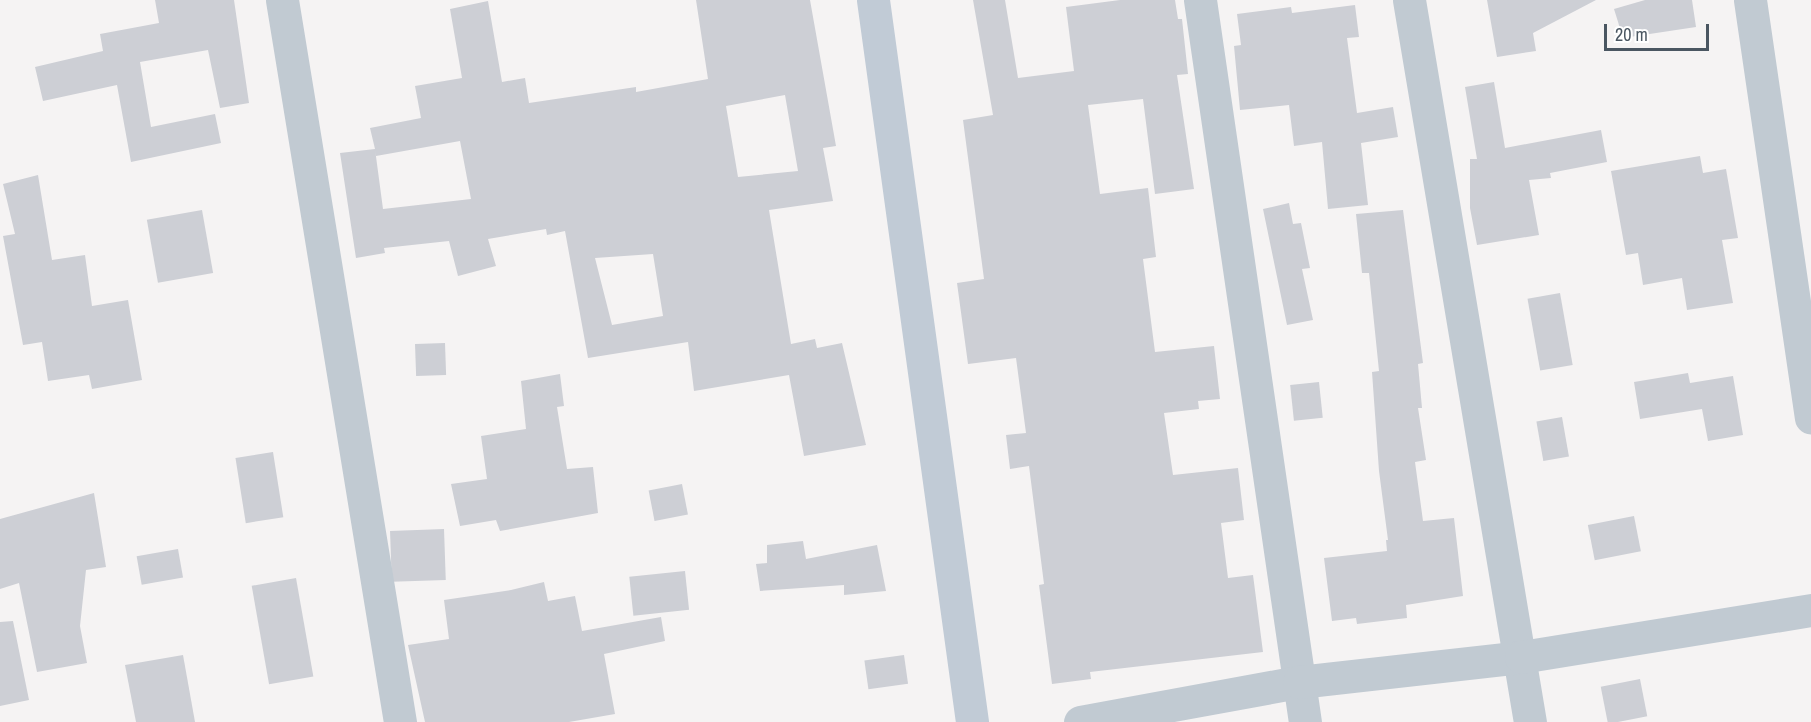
<!DOCTYPE html>
<style>
body{margin:0}
#map{position:relative;width:1811px;height:722px;overflow:hidden;background:#f5f3f3;font-family:"Archivo Narrow",sans-serif}
div>[style]{position:absolute}
[style*='--x']{left:calc(var(--x)*1px);top:calc(var(--y)*1px);width:calc(var(--w)*1px);rotate:calc(var(--a)*1deg)}
.building>*{inset:0;background:#cdcfd5;transform-origin:0 0}
.minor>*{height:33px;margin:-16.5px;padding:0 16.5px;transform-origin:16.5px;border-radius:16.5px;background:#c1cad2}
.secondary>*{height:33px;margin:-16.5px;padding:0 16.5px;transform-origin:16.5px;border-radius:16.5px;background:#c1cbd6}
span{translate:-50% -50%;white-space:nowrap;text-align:center;line-height:1.15;-webkit-text-stroke:4.5px #fff;paint-order:stroke}
.scale{position:absolute;left:1604px;top:24px;width:105px;height:27px;box-sizing:border-box;border:3px solid #4a5661;border-top:0;padding-left:8px;font-size:18px;line-height:21px;white-space:nowrap;color:#4a5661;-webkit-text-stroke:4px #fff;paint-order:stroke}
</style>
<div id="map">
<div class="building">
<div style="clip-path:polygon(155px 0,234px 0,249px 103px,220px 108px,208px 50px,140px 62px,151px 127px,215px 114px,221px 143px,131px 162px,117px 85px,43px 101px,35px 67px,103px 51px,100px 34px,159px 23px)"></div>
<div style="clip-path:polygon(evenodd,696px 0,810px 0,836px 146px,823px 148px,833px 201px,769px 210px,791px 344px,815px 339px,817px 348px,842px 343px,866px 445px,804px 456px,789px 375px,694px 391px,688px 342px,588px 358px,565px 231px,547px 235px,546px 229px,488px 239px,496px 266px,458px 276px,449px 241px,384px 248px,385px 253px,356px 258px,340px 153px,375px 149px,370px 128px,421px 118px,415px 86px,462px 78px,450px 9px,488px 1px,502px 82px,525px 78px,529px 103px,636px 87px,636px 92px,708px 79px,696px 0,785px 95px,798px 171px,738px 177px,726px 106px,785px 95px,696px 0,460px 141px,471px 199px,383px 209px,375px 149px,376px 156px,460px 141px,696px 0,653px 254px,663px 316px,612px 325px,595px 258px,653px 254px)"></div>
<div style="clip-path:polygon(973px 0,1005px 0,1018px 78px,1074px 71px,1066px 7px,1120px 0,1175px 0,1178px 19px,1182px 19px,1188px 74px,1177px 75px,1194px 189px,1155px 194px,1143px 99px,1088px 105px,1100px 194px,1148px 188px,1156px 257px,1143px 259px,1155px 352px,1214px 346px,1220px 399px,1198px 401px,1199px 409px,1164px 413px,1173px 475px,1238px 468px,1244px 520px,1221px 523px,1228px 578px,1253px 575px,1263px 652px,1090px 672px,1091px 679px,1052px 684px,1039px 585px,1044px 584px,1029px 466px,1010px 469px,1006px 435px,1026px 433px,1016px 358px,968px 364px,957px 283px,984px 279px,963px 120px,993px 115px)"></div>
<div style="clip-path:polygon(1487px 0,1596px 0,1533px 33px,1536px 51px,1497px 57px)"></div>
<div style="clip-path:polygon(1645px 0,1692px 0,1696px 27px,1623px 38px,1614px 9px)"></div>
<div style="clip-path:polygon(1355px 5px,1359px 37px,1347px 38px,1357px 113px,1393px 107px,1398px 137px,1361px 143px,1368px 205px,1328px 209px,1322px 142px,1294px 146px,1289px 105px,1240px 110px,1234px 46px,1241px 45px,1237px 14px,1291px 7px,1292px 13px)"></div>
<div style="clip-path:polygon(1494px 82px,1505px 148px,1601px 130px,1607px 162px,1550px 173px,1551px 178px,1529px 180px,1539px 235px,1477px 245px,1470px 208px,1470px 159px,1477px 159px,1465px 87px)"></div>
<div style="clip-path:polygon(1700px 156px,1703px 173px,1726px 169px,1738px 238px,1722px 240px,1733px 303px,1687px 310px,1682px 278px,1643px 285px,1638px 253px,1626px 255px,1611px 171px)"></div>
<div style="clip-path:polygon(38px 175px,52px 260px,85px 255px,92px 306px,128px 300px,142px 380px,92px 389px,89px 375px,48px 381px,42px 342px,23px 345px,3px 236px,15px 234px,3px 184px)"></div>
<div style="clip-path:polygon(1289px 203px,1293px 224px,1301px 223px,1310px 268px,1302px 269px,1313px 320px,1287px 325px,1263px 209px)"></div>
<div style="left:202px;top:210px;width:64px;height:56px;rotate:80deg"></div>
<div style="clip-path:polygon(1403px 210px,1423px 363px,1418px 364px,1422px 408px,1418px 408px,1426px 460px,1415px 462px,1423px 521px,1454px 518px,1463px 596px,1406px 605px,1407px 618px,1357px 624px,1356px 618px,1332px 621px,1324px 558px,1387px 551px,1386px 540px,1388px 540px,1379px 471px,1372px 372px,1379px 371px,1369px 273px,1362px 273px,1356px 214px)"></div>
<div style="left:1560px;top:293px;width:73px;height:33px;rotate:80deg"></div>
<div style="left:445px;top:343px;width:32px;height:30px;rotate:88deg"></div>
<div style="clip-path:polygon(1688px 373px,1690px 383px,1733px 376px,1743px 435px,1708px 441px,1702px 409px,1640px 419px,1634px 382px)"></div>
<div style="clip-path:polygon(560px 374px,564px 406px,557px 407px,567px 469px,593px 467px,598px 513px,500px 531px,496px 520px,460px 526px,451px 484px,487px 479px,481px 436px,526px 429px,521px 381px)"></div>
<div style="left:1319px;top:382px;width:36px;height:29px;rotate:84deg"></div>
<div style="left:1562px;top:417px;width:40px;height:26px;rotate:80deg"></div>
<div style="left:273px;top:452px;width:66px;height:38px;rotate:81deg"></div>
<div style="left:682px;top:484px;width:31px;height:34px;rotate:79deg"></div>
<div style="clip-path:polygon(94px 493px,106px 567px,86px 570px,80px 626px,87px 663px,37px 672px,19px 583px,0 589px,0 519px)"></div>
<div style="left:1634px;top:516px;width:36px;height:47px;rotate:79deg"></div>
<div style="left:444px;top:529px;width:51px;height:54px;rotate:88deg"></div>
<div style="clip-path:polygon(803px 541px,806px 559px,877px 545px,886px 591px,844px 595px,844px 585px,760px 591px,756px 564px,767px 563px,767px 545px)"></div>
<div style="left:178px;top:549px;width:29px;height:42px;rotate:80deg"></div>
<div style="left:685px;top:571px;width:39px;height:56px;rotate:84deg"></div>
<div style="left:296px;top:578px;width:100px;height:45px;rotate:80deg"></div>
<div style="clip-path:polygon(544px 582px,548px 601px,575px 596px,582px 631px,661px 617px,665px 641px,604px 654px,615px 714px,569px 722px,425px 722px,408px 645px,449px 639px,444px 600px,511px 590px)"></div>
<div style="clip-path:polygon(13px 621px,29px 700px,0 706px,0 622px)"></div>
<div style="clip-path:polygon(183px 655px,195px 722px,136px 722px,125px 665px)"></div>
<div style="left:904px;top:655px;width:29px;height:40px;rotate:82deg"></div>
<div style="left:1640px;top:679px;width:38px;height:40px;rotate:79deg"></div>
</div>
<div class="minor">
<div style="--x:282;--y:0;--w:732;--a:80.72"></div>
<div style="--x:1200;--y:0;--w:730;--a:81.73"></div>
<div style="--x:1409;--y:0;--w:732;--a:80.49"></div>
<div style="--x:1750;--y:0;--w:422;--a:81.7"></div>
<div style="--x:1080;--y:722;--w:223;--a:-10.4"></div>
<div style="--x:1299;--y:682;--w:223;--a:-6.4"></div>
<div style="--x:1521;--y:657;--w:294;--a:-9.2"></div>
</div>
<div class="secondary">
<div style="--x:873;--y:0;--w:729;--a:82.19"></div>
</div>
<div class="scale">20 m</div>
</div>
